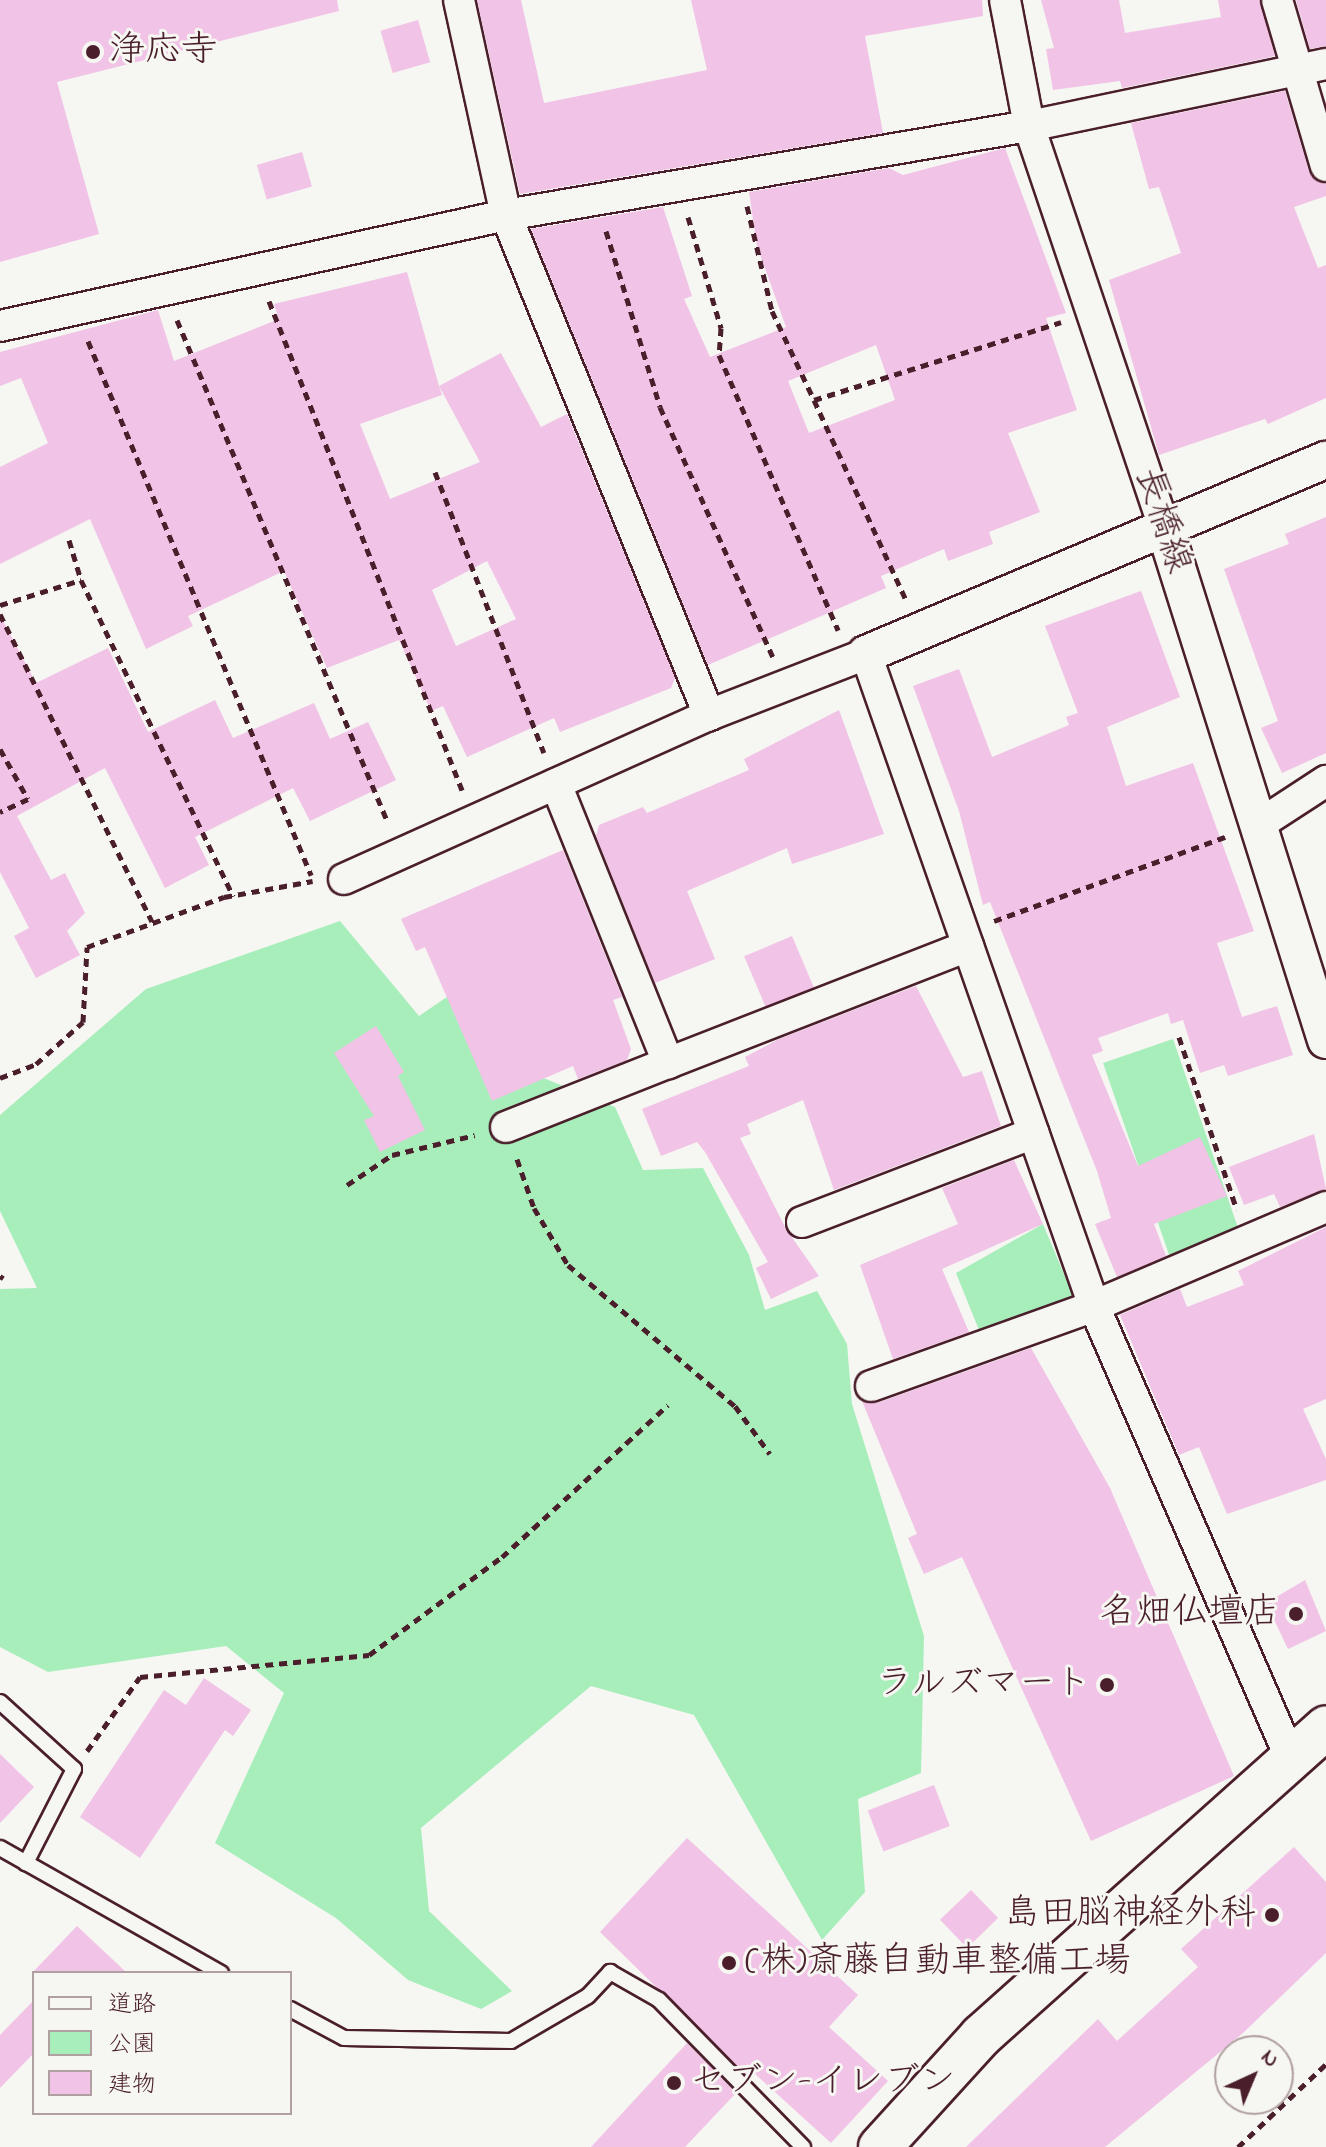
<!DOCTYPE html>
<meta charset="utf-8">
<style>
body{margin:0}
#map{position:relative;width:1326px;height:2147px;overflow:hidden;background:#f6f6f2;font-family:"Indie Flower","Klee One",sans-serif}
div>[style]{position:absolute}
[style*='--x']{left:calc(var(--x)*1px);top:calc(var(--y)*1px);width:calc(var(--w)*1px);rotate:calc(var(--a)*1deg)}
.green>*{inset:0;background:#a7eebb;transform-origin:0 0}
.building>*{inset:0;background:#f1c3e6;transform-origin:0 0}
.path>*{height:5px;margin-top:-2.5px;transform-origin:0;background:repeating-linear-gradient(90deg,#4a1f2b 0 8px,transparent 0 14px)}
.roads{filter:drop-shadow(2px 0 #4a1f2b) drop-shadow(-2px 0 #4a1f2b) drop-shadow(0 2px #4a1f2b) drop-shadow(0 -2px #4a1f2b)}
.service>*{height:14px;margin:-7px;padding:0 7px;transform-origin:7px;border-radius:7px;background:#f6f6f2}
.minor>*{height:30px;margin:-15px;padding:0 15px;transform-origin:15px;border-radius:15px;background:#f6f6f2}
.tertiary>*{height:36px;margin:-18px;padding:0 18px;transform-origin:18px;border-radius:18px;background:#f6f6f2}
.secondary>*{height:42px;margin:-21px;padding:0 21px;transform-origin:21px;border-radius:21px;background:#f6f6f2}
.dots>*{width:22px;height:22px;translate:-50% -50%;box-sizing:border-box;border:4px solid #f6f6f2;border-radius:50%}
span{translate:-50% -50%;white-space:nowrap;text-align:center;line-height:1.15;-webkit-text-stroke:6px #f6f6f2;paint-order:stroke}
.poi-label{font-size:36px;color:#4a1f2b}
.left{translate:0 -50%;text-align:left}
.right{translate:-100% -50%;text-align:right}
.street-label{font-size:36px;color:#4a1f2b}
.legend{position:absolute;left:32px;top:1971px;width:260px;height:144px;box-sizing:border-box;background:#f6f6f2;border:2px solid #b1a0a2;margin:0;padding:10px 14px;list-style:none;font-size:24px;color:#4a1f2b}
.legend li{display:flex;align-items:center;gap:16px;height:40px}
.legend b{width:40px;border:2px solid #b1a0a2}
.north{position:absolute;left:1214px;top:2035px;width:80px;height:80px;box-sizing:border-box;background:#f6f6f2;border:2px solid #b1a0a2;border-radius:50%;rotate:44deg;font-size:22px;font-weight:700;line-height:32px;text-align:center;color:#4a1f2b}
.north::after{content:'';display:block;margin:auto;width:28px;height:36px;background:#4a1f2b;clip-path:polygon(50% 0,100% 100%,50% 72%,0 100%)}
</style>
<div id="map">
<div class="green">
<div style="clip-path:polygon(340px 921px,419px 1016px,488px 969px,541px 1077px,615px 1107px,643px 1170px,703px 1168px,749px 1255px,765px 1310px,817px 1291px,847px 1344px,852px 1404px,924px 1636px,921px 1773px,858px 1799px,865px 1892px,822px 1940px,694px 1715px,591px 1686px,421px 1828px,429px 1911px,512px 1991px,481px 2009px,408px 1980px,336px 1918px,215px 1843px,284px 1693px,226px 1646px,48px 1672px,0 1647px,0 1289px,37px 1288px,0 1211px,0 1115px,146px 989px)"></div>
<div style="left:1173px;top:1039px;width:205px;height:74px;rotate:71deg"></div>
<div style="clip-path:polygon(1043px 1224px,1076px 1303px,981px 1335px,956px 1273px)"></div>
</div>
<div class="building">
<div style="clip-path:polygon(0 0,337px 0,339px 11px,57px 82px,99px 234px,0 262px)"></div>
<div style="clip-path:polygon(477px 0,521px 0,544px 103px,707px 70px,691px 0,982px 0,983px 16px,865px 36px,883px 133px,520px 194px)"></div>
<div style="clip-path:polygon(1041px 0,1119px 0,1125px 33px,1221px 17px,1218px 0,1260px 0,1275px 56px,1122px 88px,1120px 81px,1053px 90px,1046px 49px,1054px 48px)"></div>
<div style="clip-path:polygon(1296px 0,1326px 0,1326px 46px,1310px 49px)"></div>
<div style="left:418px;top:20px;width:44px;height:39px;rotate:74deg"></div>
<div style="clip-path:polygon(1285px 91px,1309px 171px,1326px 184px,1326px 196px,1294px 207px,1318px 268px,1326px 265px,1326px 398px,1268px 424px,1265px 419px,1159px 455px,1109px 280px,1181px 253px,1159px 187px,1149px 189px,1131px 123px)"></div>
<div style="clip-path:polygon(evenodd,1005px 148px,1066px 313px,1046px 318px,1077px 410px,1008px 433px,1040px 512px,989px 532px,993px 544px,948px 561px,944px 549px,881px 576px,886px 588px,708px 665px,531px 229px,663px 207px,692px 296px,684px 299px,710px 357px,786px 327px,757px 246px,749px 192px,889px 168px,903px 175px,1005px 148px,876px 345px,895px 400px,809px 433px,788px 381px,876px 345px)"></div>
<div style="left:302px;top:152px;width:36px;height:47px;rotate:74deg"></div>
<div style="clip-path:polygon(evenodd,407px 272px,439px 386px,501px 353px,541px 427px,567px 414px,675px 678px,671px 688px,560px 732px,554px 718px,467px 757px,443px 706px,431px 711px,399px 640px,327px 668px,284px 571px,188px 616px,193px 626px,146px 649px,90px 519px,0 564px,0 467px,48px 443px,21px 378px,0 386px,0 352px,158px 310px,174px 361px,279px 319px,274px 304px,407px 272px,439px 386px,480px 462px,390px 499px,360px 424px,442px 395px,439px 386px,407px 272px,487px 561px,516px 619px,456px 646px,432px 590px,487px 561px)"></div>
<div style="clip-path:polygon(1326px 517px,1326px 753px,1282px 773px,1261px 728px,1278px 721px,1224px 569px,1289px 544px,1285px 534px)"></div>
<div style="clip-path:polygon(1141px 591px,1180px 697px,1107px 727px,1126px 786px,1193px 763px,1254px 931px,1217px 943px,1242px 1017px,1277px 1006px,1293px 1055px,1228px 1076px,1224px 1065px,1200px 1073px,1183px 1020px,1171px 1024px,1168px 1013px,1098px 1038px,1103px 1051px,1092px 1055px,1138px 1166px,1200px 1137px,1227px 1196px,1154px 1224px,1166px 1256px,1117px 1277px,1095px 1224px,1111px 1218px,1097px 1171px,990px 902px,983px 905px,959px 811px,913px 686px,959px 669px,992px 757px,1069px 725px,1066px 717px,1078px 713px,1045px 626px)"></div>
<div style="clip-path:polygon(0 615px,36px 683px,108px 648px,148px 732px,215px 700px,233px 738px,314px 703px,330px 739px,368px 722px,396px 780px,310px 821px,293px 788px,195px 837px,209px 865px,165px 888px,105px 768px,17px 816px,51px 880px,65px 873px,85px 913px,67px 931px,80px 955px,36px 978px,14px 936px,29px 928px,0 872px)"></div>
<div style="clip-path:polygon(839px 710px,884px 834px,792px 864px,787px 848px,687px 891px,715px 959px,655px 983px,596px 836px,599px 825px,643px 807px,647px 813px,749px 770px,744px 759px)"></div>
<div style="clip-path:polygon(563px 850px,622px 997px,613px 1000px,631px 1049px,627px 1060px,578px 1079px,573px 1066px,492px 1101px,425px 947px,416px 951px,401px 919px)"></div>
<div style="left:792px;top:936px;width:56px;height:52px;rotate:67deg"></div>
<div style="clip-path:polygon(916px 986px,963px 1077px,982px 1071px,1001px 1126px,834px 1190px,803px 1100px,747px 1124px,751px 1134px,740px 1138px,786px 1229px,819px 1276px,771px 1299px,756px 1268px,768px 1262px,705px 1152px,697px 1142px,661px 1156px,642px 1109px,749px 1066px,745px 1057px,779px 1039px)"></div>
<div style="clip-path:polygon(376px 1026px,404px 1072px,398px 1076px,425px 1130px,380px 1152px,364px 1120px,374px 1116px,334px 1053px)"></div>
<div style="clip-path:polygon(1314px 1134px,1326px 1189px,1280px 1207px,1274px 1194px,1244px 1205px,1229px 1167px)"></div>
<div style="clip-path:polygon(1014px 1160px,1043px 1224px,942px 1269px,969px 1332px,893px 1359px,860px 1265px,958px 1224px,942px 1188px)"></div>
<div style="clip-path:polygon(1326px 1227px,1326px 1399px,1303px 1409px,1326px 1459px,1326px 1480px,1227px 1514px,1199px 1447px,1179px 1455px,1120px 1315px,1180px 1289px,1187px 1307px,1244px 1285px,1238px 1271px)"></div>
<div style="clip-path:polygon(1031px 1348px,1110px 1488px,1234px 1776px,1091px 1841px,962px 1557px,924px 1574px,908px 1538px,917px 1534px,862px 1401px,877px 1403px)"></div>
<div style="clip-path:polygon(1305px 1580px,1326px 1631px,1288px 1649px,1266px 1603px)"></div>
<div style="clip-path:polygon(204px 1678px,251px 1710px,233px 1736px,225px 1730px,140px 1858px,80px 1817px,164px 1690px,186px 1705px)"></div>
<div style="clip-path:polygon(0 1754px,34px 1787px,0 1823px)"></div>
<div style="left:934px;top:1785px;width:44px;height:71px;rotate:69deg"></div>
<div style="clip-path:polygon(687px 1838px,858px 1995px,829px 2027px,888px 2081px,831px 2143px,754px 2073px,749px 2078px,600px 1932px)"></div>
<div style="clip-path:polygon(1294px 1847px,1326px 1882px,1326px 1953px,1243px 2033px,1105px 2147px,966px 2147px,1098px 2019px,1117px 2041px,1198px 1967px,1181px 1949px)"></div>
<div style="left:971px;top:1890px;width:39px;height:43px;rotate:46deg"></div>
<div style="clip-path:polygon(77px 1926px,127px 1973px,32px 1973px)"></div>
<div style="clip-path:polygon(34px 2000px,34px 2053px,0 2088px,0 2035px)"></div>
<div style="clip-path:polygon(687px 2043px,736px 2093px,685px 2147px,591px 2147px)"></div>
</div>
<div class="path">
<div style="--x:747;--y:206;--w:108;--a:76.6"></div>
<div style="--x:772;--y:311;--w:98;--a:64.7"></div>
<div style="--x:814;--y:400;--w:259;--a:-17.5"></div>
<div style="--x:688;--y:217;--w:116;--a:73.4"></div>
<div style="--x:721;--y:328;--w:27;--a:94"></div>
<div style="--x:719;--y:355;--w:300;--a:66.6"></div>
<div style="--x:606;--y:231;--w:184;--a:72.9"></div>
<div style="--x:660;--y:407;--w:274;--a:65.7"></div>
<div style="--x:269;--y:301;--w:526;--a:68.46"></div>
<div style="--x:177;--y:320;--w:545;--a:67.24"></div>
<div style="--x:88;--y:341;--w:579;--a:67.33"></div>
<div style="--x:814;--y:400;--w:218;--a:65.3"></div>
<div style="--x:435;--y:472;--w:301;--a:68.8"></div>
<div style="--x:69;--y:540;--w:42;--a:73.3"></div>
<div style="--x:0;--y:605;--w:85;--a:-17.2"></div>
<div style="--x:81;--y:580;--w:351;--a:64.3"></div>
<div style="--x:0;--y:614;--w:343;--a:63.7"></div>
<div style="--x:0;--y:749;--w:57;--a:60.8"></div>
<div style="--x:28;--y:799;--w:31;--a:155"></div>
<div style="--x:994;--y:921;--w:246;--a:-20"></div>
<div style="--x:1179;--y:1037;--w:182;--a:71.5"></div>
<div style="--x:0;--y:1078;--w:39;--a:-21"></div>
<div style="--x:36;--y:1064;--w:63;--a:-41.8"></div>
<div style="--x:83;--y:1022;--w:75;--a:-86.9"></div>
<div style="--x:87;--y:947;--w:146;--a:-20.1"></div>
<div style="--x:224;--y:897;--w:90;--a:-10.2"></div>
<div style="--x:517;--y:1159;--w:52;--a:70.9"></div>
<div style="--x:534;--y:1208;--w:66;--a:59.2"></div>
<div style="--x:568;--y:1265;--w:219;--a:40.2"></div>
<div style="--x:735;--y:1406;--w:59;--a:53.9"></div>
<div style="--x:347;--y:1185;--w:54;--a:-33.7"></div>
<div style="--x:392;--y:1155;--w:85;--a:-13.5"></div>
<div style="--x:0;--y:1276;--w:4;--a:34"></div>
<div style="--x:87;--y:1751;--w:91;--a:-54.4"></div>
<div style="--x:140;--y:1677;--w:230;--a:-5.5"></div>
<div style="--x:369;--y:1655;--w:165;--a:-36.4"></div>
<div style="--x:502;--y:1557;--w:225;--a:-42.5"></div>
<div style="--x:1238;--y:2147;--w:121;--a:-43.3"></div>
</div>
<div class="roads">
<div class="service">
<div style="--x:0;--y:1702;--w:100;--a:42.2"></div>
<div style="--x:74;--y:1769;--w:106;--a:117.1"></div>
<div style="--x:0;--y:1848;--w:254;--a:29.5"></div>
<div style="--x:290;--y:2009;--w:61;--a:28.2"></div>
<div style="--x:344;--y:2038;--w:167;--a:1"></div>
<div style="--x:511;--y:2041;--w:89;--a:-30.3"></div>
<div style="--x:588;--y:1996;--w:33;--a:-47"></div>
<div style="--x:610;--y:1972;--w:56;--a:29.7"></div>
<div style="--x:659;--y:2000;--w:206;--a:45.6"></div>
</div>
<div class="minor">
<div style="--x:459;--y:0;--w:220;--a:77.7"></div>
<div style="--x:506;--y:215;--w:540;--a:67.9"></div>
<div style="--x:1005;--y:0;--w:128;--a:79.2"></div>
<div style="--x:1029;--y:126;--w:422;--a:71.4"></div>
<div style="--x:1277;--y:0;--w:173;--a:73.6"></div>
<div style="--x:0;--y:326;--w:518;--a:-12.37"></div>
<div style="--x:506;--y:215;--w:531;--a:-9.66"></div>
<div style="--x:1029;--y:126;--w:303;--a:-11.8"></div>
<div style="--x:556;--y:784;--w:301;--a:68.1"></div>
<div style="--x:668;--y:1063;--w:322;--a:-21.3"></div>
<div style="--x:1260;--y:824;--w:79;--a:-33.1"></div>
<div style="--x:344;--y:879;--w:400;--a:-24.2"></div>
<div style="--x:709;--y:715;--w:168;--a:-21.2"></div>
<div style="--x:866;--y:654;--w:691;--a:70.73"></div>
<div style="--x:1094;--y:1306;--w:494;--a:66.5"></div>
<div style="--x:506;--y:1127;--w:174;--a:-21.6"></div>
<div style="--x:802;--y:1222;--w:248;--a:-21"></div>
<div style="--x:871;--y:1386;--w:237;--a:-19.7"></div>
<div style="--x:1094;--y:1306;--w:252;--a:-23.1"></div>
</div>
<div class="tertiary">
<div style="--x:1164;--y:526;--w:539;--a:72.51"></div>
<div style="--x:866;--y:654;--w:499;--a:-22.9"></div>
</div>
<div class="secondary">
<div style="--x:880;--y:2147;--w:150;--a:-47.7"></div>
<div style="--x:981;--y:2036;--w:463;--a:-41.8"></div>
</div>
</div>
<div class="dots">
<div style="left:93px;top:52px;background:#4a1f2b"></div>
<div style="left:1296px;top:1614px;background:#4a1f2b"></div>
<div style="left:1107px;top:1685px;background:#4a1f2b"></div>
<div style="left:1272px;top:1915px;background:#4a1f2b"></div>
<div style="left:729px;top:1963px;background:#4a1f2b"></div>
<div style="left:674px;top:2083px;background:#4a1f2b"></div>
</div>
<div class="poi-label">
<span class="left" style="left:109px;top:52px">浄応寺</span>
<span class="right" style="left:1280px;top:1614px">名畑仏壇店</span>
<span class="right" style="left:1091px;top:1685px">ラルズマート</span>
<span class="right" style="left:1256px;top:1915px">島田脳神経外科</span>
<span class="left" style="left:745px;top:1963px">(株)斎藤自動車整備工場</span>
<span class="left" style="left:690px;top:2083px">セブン-イレブン</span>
</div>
<div class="street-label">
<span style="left:1162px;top:521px;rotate:72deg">長橋線</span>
</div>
<ul class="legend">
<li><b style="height:10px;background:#f6f6f2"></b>道路</li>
<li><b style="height:22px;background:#a7eebb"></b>公園</li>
<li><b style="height:22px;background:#f1c3e6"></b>建物</li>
</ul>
<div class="north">N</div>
</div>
